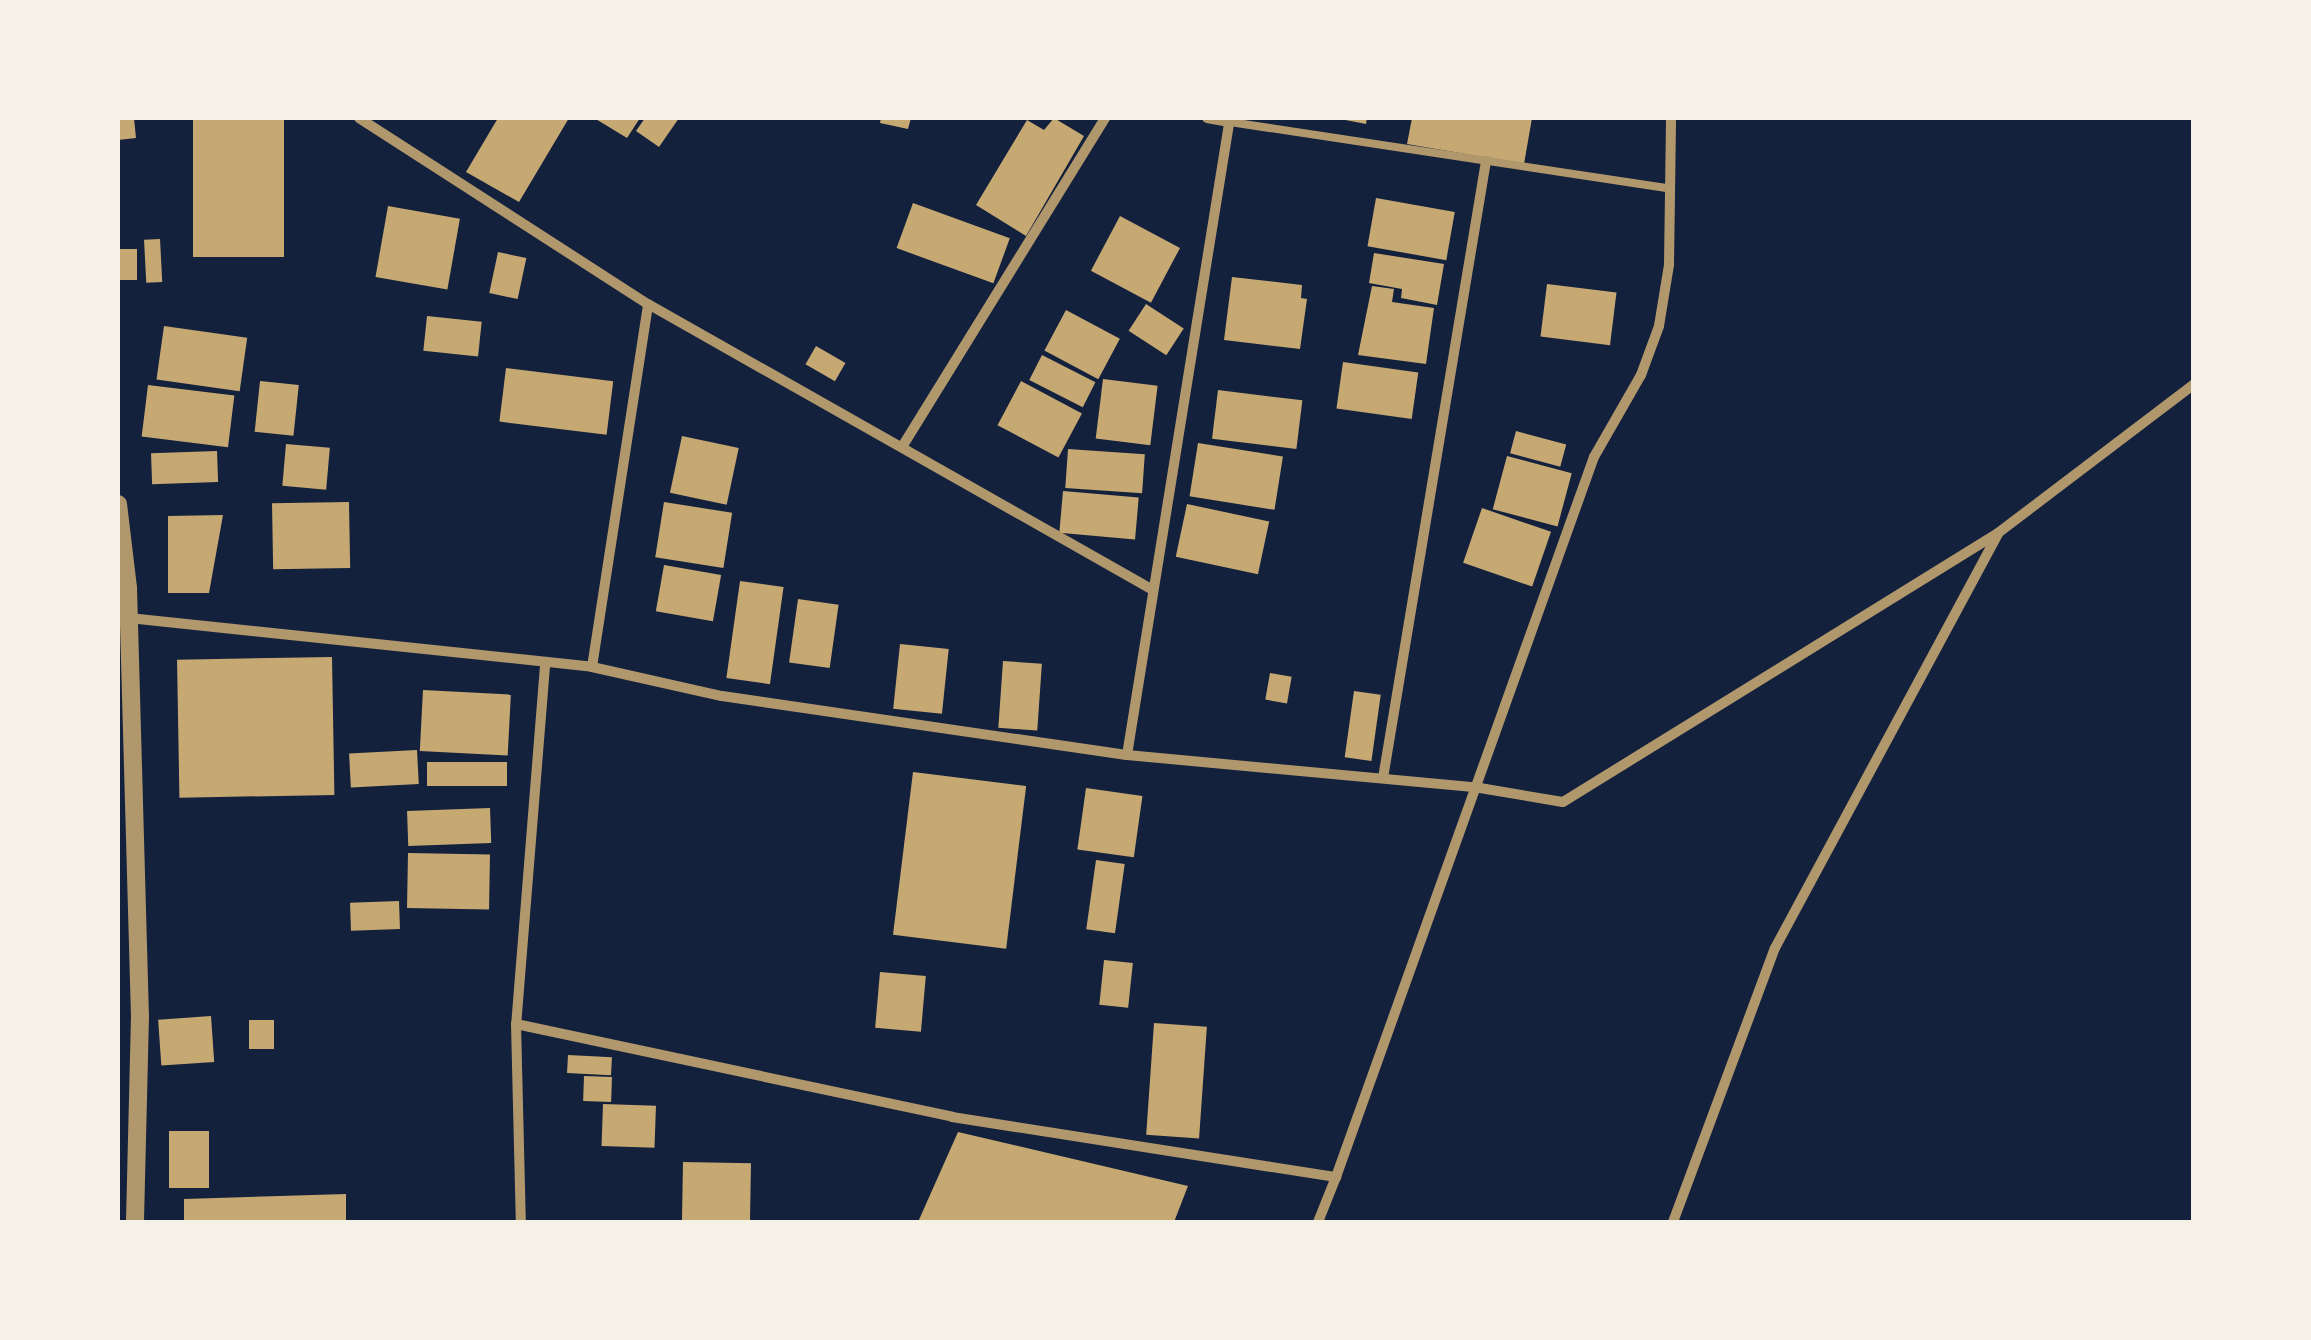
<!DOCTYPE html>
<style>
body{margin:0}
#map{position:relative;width:2311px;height:1340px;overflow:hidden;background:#14213d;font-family:"Fira Sans Condensed",sans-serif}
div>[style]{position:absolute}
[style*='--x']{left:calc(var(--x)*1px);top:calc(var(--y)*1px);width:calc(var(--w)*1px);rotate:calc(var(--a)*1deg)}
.building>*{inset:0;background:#c6a872;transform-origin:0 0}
.service>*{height:8px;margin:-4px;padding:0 4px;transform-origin:4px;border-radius:4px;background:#b1986c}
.minor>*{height:10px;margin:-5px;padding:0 5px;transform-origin:5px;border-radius:5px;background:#b1986c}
.tertiary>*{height:18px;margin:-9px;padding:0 9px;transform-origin:9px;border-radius:9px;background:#b1986c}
span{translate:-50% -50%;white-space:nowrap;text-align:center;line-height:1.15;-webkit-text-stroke:10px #f6f1e7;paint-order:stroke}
.frame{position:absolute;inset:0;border:120px solid #f6f1e7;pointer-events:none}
</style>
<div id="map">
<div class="building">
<div style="clip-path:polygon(118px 118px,134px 118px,136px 138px,118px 140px)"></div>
<div style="left:193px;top:118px;width:91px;height:139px"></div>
<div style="clip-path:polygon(498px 118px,569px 118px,519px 202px,466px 172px)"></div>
<div style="clip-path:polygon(594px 118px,640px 118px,627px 138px)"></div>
<div style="clip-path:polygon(645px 118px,679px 118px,659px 147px,636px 131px)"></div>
<div style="clip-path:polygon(881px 118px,911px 118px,908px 129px,880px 123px)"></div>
<div style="clip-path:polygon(1054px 118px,1084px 136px,1026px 236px,976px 205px,1027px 120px,1044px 130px)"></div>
<div style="clip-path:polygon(1335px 118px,1367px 118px,1366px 124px)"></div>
<div style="clip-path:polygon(1412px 118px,1532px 118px,1524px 164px,1407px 144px)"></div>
<div style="left:1376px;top:198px;width:80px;height:49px;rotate:10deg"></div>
<div style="left:913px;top:203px;width:103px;height:48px;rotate:20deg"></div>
<div style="left:388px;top:206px;width:73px;height:72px;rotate:10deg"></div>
<div style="left:1120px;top:216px;width:68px;height:62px;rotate:28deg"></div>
<div style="left:160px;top:239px;width:43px;height:16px;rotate:87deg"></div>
<div style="left:118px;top:249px;width:19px;height:31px"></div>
<div style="left:498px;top:252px;width:29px;height:42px;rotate:12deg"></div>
<div style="clip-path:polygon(1374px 253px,1444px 264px,1437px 305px,1401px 298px,1402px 289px,1369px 283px)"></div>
<div style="clip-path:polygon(1232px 277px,1302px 285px,1301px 298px,1307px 299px,1300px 349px,1224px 340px)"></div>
<div style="left:1547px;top:284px;width:70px;height:53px;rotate:7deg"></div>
<div style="clip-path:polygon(1372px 286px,1394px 289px,1392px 302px,1434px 308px,1426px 364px,1358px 355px)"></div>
<div style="left:1146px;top:304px;width:45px;height:32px;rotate:33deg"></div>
<div style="left:1066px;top:310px;width:61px;height:46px;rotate:28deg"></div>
<div style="left:427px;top:316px;width:55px;height:35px;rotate:6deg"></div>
<div style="left:164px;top:326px;width:84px;height:54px;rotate:8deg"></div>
<div style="left:816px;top:346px;width:34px;height:21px;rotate:30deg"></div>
<div style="left:1042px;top:355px;width:60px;height:28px;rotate:27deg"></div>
<div style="left:1343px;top:362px;width:76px;height:47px;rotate:8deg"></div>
<div style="left:506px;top:368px;width:108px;height:54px;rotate:7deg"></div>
<div style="left:1103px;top:379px;width:55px;height:60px;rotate:7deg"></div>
<div style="left:260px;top:381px;width:39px;height:51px;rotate:6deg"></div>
<div style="left:1021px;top:381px;width:69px;height:50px;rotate:28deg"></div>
<div style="left:148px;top:385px;width:87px;height:52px;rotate:7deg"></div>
<div style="left:1218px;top:390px;width:85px;height:49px;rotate:7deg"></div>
<div style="left:1516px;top:431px;width:52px;height:23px;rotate:15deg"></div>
<div style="left:682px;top:436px;width:58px;height:58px;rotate:12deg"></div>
<div style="left:1198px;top:443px;width:86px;height:54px;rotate:9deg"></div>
<div style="left:286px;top:444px;width:44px;height:42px;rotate:5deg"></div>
<div style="left:1068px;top:449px;width:77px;height:39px;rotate:4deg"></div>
<div style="left:217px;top:451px;width:31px;height:66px;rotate:88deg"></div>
<div style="left:1507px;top:456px;width:67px;height:55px;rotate:15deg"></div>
<div style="left:1063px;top:491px;width:76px;height:42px;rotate:5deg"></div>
<div style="left:349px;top:502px;width:66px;height:77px;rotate:89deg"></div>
<div style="left:664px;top:502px;width:69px;height:56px;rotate:9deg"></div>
<div style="left:1187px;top:504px;width:84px;height:54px;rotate:12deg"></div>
<div style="left:1482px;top:508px;width:73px;height:58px;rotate:19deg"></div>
<div style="clip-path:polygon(223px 515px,209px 593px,168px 593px,168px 516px)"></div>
<div style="left:664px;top:565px;width:58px;height:47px;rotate:10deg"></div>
<div style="left:740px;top:581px;width:44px;height:98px;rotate:8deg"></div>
<div style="left:798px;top:599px;width:41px;height:64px;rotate:8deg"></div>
<div style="left:900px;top:644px;width:49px;height:65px;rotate:6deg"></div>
<div style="left:332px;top:657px;width:138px;height:155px;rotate:89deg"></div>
<div style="left:1003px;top:661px;width:39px;height:67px;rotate:4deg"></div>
<div style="left:1270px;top:673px;width:22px;height:27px;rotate:10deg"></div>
<div style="left:423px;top:690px;width:88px;height:61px;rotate:3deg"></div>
<div style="left:1354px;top:691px;width:27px;height:67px;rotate:8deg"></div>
<div style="left:417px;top:750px;width:34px;height:68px;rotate:87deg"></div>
<div style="left:427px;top:762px;width:80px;height:24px"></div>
<div style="left:913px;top:772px;width:114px;height:164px;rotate:7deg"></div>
<div style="left:1086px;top:788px;width:57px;height:62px;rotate:8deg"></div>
<div style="left:490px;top:808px;width:35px;height:83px;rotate:88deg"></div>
<div style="left:408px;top:853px;width:82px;height:55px;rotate:1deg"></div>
<div style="left:1096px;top:860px;width:29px;height:70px;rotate:8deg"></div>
<div style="left:399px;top:901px;width:28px;height:49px;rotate:88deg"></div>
<div style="left:1104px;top:960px;width:29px;height:45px;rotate:6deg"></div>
<div style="left:880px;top:972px;width:46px;height:56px;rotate:5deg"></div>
<div style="left:211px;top:1016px;width:46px;height:53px;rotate:86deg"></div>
<div style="left:249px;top:1020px;width:25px;height:29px"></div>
<div style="left:1154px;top:1023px;width:53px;height:112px;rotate:4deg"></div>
<div style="left:568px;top:1055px;width:44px;height:18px;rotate:3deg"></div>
<div style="left:584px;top:1076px;width:28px;height:25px;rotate:2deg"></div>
<div style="left:603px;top:1104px;width:53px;height:42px;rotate:2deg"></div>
<div style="left:169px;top:1131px;width:40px;height:57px"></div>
<div style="clip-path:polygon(958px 1132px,1188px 1186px,1174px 1222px,918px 1222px)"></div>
<div style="left:683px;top:1162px;width:68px;height:60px;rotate:1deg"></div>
<div style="clip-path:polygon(346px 1194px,346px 1222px,184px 1222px,184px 1199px)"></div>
</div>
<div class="service">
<div style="--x:1230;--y:122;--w:443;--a:8.6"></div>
</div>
<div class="minor">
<div style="--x:359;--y:118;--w:344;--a:32.8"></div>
<div style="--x:648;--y:304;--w:580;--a:29.52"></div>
<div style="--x:1207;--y:118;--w:23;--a:10"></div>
<div style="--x:902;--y:447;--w:387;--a:-58.3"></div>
<div style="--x:129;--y:618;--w:466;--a:6"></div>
<div style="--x:592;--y:667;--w:133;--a:12.6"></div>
<div style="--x:722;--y:696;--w:409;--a:8.3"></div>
<div style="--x:1127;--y:755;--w:645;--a:-80.82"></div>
<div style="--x:545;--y:666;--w:359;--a:94.6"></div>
<div style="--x:516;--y:1024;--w:446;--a:12"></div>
<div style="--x:952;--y:1117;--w:389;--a:8.9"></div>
<div style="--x:1336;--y:1177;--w:48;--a:111.8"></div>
<div style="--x:592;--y:667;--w:367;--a:-81.2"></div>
<div style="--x:1127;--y:755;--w:348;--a:5.3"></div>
<div style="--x:1474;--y:787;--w:90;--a:9.6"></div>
<div style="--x:1563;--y:802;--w:511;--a:-31.73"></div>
<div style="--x:1383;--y:778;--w:626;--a:-80.52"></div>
<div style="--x:516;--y:1024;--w:198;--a:88.6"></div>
<div style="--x:1336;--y:1177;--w:765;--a:-70.29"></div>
<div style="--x:1594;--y:457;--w:95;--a:-60.2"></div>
<div style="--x:1641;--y:375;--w:52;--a:-69.8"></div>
<div style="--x:1659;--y:326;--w:62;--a:-80.7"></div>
<div style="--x:1669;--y:265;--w:147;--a:-89.2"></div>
<div style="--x:1673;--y:1222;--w:292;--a:-69.6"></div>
<div style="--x:1775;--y:948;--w:471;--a:-61.7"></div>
<div style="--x:1998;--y:533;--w:246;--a:-37.2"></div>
</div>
<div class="tertiary">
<div style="--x:118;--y:504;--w:85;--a:83.2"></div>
<div style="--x:128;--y:588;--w:428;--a:88.4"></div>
<div style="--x:140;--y:1016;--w:206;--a:91.4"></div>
</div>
<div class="frame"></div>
</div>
